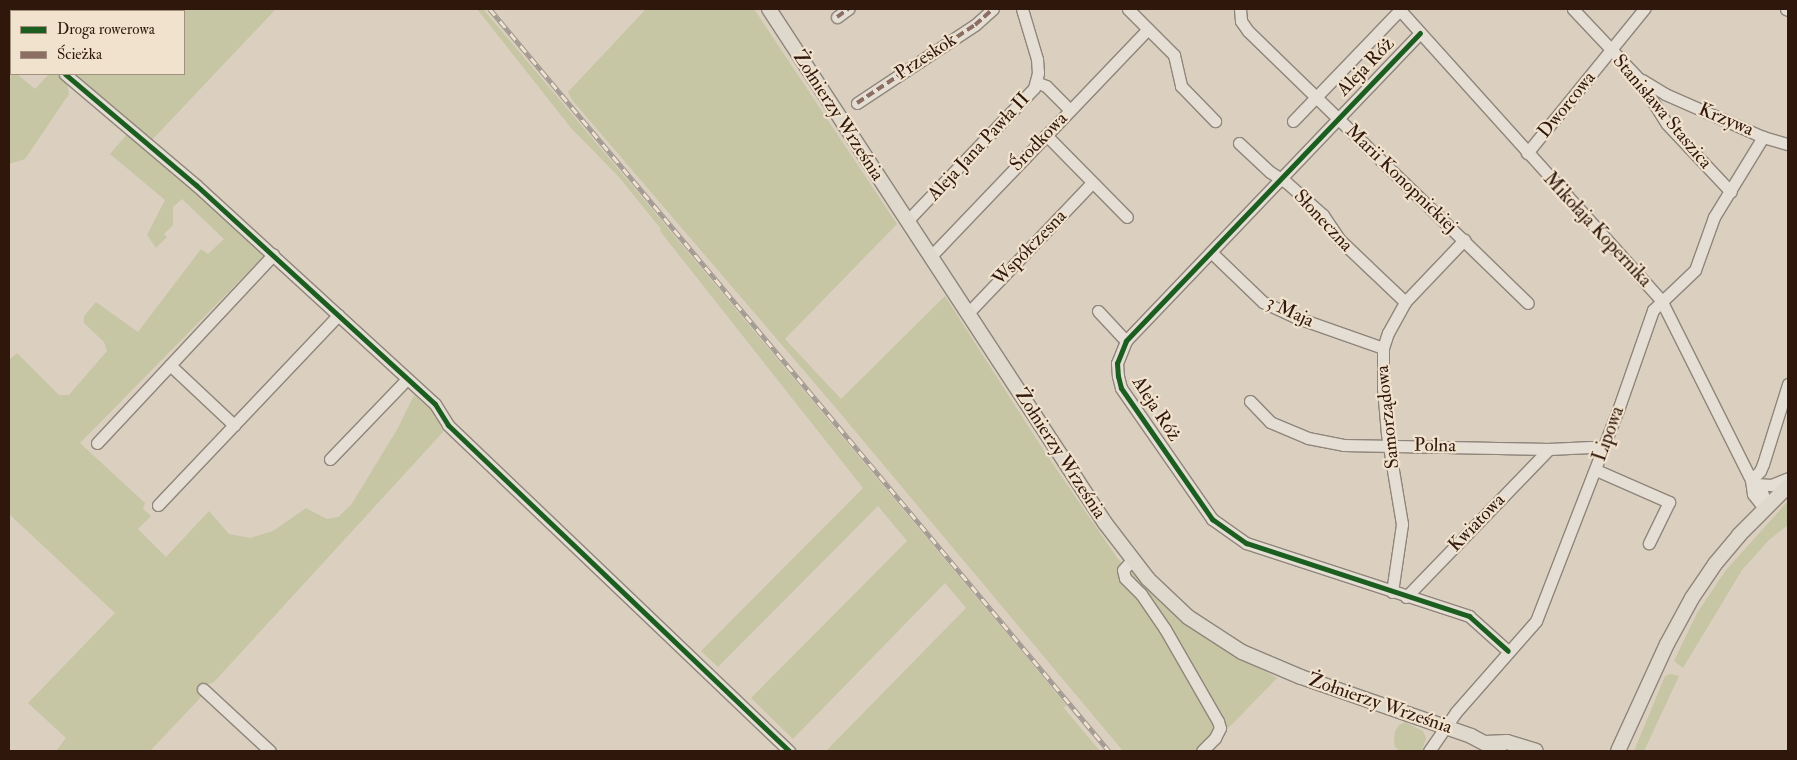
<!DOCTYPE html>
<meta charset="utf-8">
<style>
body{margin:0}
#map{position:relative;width:1797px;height:760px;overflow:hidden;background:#dbd0bf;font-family:"IM FELL Double Pica",serif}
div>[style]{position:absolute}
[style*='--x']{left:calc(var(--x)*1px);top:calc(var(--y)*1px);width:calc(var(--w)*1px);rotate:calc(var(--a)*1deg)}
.green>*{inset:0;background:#c6c5a4}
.roads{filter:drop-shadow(1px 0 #8f857b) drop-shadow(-1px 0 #8f857b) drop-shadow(0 1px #8f857b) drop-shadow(0 -1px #8f857b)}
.minor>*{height:11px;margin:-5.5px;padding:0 5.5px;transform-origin:5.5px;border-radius:5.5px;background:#e4ded4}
.major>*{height:14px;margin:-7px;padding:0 7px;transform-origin:7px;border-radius:7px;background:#ded8cd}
.rail>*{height:4.5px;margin-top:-2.25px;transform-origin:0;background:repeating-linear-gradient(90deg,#f0e2cd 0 8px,#a29a93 0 16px);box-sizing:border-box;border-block:1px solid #a29a93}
.quiet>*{height:4px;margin-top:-2px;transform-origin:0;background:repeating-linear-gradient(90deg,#8d6e63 0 8px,transparent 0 12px)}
.cycleway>*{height:5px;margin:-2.5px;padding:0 2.5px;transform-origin:2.5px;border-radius:2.5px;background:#1b5e20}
span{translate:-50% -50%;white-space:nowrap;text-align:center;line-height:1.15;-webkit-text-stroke:4.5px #f0e2cd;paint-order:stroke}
.street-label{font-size:19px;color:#2f170c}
.frame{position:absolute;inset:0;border:10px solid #2f170c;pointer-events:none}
.legend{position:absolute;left:10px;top:10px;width:175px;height:65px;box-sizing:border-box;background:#f0e2cd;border:1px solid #a39180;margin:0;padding:6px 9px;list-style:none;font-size:15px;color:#2f170c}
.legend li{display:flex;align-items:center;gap:10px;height:25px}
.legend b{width:25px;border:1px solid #a39180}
</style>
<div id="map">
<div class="green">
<div style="clip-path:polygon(88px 9px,276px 9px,151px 141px,75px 74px,184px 74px,184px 11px,85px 11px)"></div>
<div style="clip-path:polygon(477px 9px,483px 9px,646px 202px,1067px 706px,1063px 707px,1100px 751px,826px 751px,966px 608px,945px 583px,793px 739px,751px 698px,907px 541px,878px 506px,718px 667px,701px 651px,863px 488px,660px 231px,661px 229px,618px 176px,571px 128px)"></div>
<div style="clip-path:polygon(646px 9px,754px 9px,897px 224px,785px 339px,841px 399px,945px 296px,1046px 454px,1118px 559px,1186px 624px,1277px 678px,1206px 751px,1123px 751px,835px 407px,572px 100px,568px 92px)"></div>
<div style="clip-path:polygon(9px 66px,11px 74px,17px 74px,35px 89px,49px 74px,56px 74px,67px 83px,69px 94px,25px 159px,9px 164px)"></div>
<div style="clip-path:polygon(128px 133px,261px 251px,263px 257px,80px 443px,145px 503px,143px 509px,151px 516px,138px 529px,166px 557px,209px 511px,229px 534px,250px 538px,273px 531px,306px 508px,327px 519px,338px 517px,351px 505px,398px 428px,414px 395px,434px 412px,443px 432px,214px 682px,206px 685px,200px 692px,202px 696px,150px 751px,56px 751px,66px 738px,28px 703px,115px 613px,9px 514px,9px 360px,17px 353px,59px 395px,69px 395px,107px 351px,104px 342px,84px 323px,84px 316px,96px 302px,138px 332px,201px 249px,208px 254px,224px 239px,182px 199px,173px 207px,173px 225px,164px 234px,167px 237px,156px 248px,147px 235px,165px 200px,110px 154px)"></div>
<div style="clip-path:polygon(1788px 501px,1788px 525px,1769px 540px,1742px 570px,1683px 668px,1674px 661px,1697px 613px,1726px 570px)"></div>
<div style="clip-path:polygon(1671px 674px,1679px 676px,1644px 751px,1634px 751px,1665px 676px)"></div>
<div style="clip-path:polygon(1405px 722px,1423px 731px,1426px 738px,1422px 751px,1400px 751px,1395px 747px,1394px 741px,1395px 731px,1399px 725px)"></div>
</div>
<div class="roads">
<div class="minor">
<div style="--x:1128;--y:9;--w:65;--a:45"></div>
<div style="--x:1174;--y:55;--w:32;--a:77"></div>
<div style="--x:1181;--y:86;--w:49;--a:45.8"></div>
<div style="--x:1240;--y:9;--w:12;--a:85"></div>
<div style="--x:1241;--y:21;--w:12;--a:55"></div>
<div style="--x:1248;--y:31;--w:390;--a:44.2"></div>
<div style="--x:1399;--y:9;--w:392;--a:48"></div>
<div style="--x:1661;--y:300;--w:201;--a:63.4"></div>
<div style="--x:1751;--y:480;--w:16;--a:47"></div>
<div style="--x:1762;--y:492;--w:15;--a:70"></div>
<div style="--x:1573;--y:9;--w:95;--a:46.7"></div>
<div style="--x:1638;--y:78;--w:54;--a:57.8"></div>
<div style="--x:1667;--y:124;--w:93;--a:46.7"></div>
<div style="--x:1786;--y:9;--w:2;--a:27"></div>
<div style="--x:837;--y:17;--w:14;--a:-36"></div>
<div style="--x:9;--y:19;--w:4;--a:56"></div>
<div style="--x:1420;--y:33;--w:426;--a:133.7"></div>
<div style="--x:1126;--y:341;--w:24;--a:112"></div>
<div style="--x:1117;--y:363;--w:13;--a:86"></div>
<div style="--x:1118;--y:376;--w:12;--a:76"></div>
<div style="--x:1121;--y:388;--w:160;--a:55.2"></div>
<div style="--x:1212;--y:519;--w:42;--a:35.2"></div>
<div style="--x:1246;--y:543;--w:235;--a:18.1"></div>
<div style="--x:1469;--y:616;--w:52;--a:41.9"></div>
<div style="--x:9;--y:54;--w:4;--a:-63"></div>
<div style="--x:65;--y:74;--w:172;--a:40.3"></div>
<div style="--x:196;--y:185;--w:324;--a:42.5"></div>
<div style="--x:435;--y:404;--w:25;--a:58"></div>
<div style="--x:448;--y:425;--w:472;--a:43.7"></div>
<div style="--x:1642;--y:80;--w:27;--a:31"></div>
<div style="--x:1665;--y:94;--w:107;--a:23.7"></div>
<div style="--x:1763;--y:137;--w:26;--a:16"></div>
<div style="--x:1036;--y:82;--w:11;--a:22"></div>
<div style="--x:1046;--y:86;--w:34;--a:45"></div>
<div style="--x:857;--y:103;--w:141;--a:-33.5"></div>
<div style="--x:975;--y:25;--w:24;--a:-42"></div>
<div style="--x:1293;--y:121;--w:154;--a:-46.1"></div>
<div style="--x:1046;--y:135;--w:115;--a:45.4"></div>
<div style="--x:1239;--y:143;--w:42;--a:43.1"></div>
<div style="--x:1270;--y:172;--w:19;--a:32"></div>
<div style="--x:1286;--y:182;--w:50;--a:41.7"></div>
<div style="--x:1323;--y:215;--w:30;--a:56"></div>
<div style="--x:1340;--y:240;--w:90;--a:43.6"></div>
<div style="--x:1527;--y:153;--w:186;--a:-50.9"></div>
<div style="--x:907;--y:221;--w:184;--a:-46.3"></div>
<div style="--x:1034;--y:88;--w:16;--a:-75"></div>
<div style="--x:1038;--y:73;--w:14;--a:-94"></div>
<div style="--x:1037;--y:59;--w:52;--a:-106.7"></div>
<div style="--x:1212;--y:253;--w:71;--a:43.9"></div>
<div style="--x:1263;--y:302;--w:35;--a:25"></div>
<div style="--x:1295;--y:317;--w:93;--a:19.4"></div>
<div style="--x:931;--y:256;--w:314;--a:-46.3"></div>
<div style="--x:1098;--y:311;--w:41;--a:47"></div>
<div style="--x:968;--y:313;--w:180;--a:-46.4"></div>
<div style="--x:170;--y:365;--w:88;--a:43.2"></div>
<div style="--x:1250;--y:401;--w:29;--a:46"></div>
<div style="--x:1270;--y:422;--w:41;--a:22.8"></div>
<div style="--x:1308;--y:438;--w:36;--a:11"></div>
<div style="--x:1343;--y:445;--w:206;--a:1.1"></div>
<div style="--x:1549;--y:449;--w:42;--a:-2.7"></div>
<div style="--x:1591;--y:447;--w:12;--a:14"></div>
<div style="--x:97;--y:443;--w:258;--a:-46.9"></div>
<div style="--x:330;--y:459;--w:111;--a:-46.1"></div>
<div style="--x:1596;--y:470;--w:80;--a:23.7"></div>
<div style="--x:1669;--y:502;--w:46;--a:116"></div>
<div style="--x:1751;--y:480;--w:13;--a:-45"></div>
<div style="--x:1760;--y:471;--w:8;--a:-67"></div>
<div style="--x:1763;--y:464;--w:84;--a:-72.6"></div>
<div style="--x:1751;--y:480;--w:14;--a:82"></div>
<div style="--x:1753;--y:494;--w:18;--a:52"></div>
<div style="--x:1756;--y:484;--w:15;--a:4"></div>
<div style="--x:1771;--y:485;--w:18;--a:-22"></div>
<div style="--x:158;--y:505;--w:262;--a:-46.5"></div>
<div style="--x:1132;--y:560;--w:13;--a:132"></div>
<div style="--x:1123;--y:570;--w:8;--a:76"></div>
<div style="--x:1125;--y:578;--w:23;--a:45"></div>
<div style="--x:1141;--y:594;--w:42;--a:55.6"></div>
<div style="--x:1165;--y:629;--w:106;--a:60.1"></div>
<div style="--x:1218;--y:721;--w:7;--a:74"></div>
<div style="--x:1220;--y:728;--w:11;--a:117"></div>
<div style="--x:1215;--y:738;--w:18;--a:135"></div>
<div style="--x:1392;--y:592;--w:69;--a:-81.6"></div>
<div style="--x:1402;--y:524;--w:91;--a:-99.5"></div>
<div style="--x:1387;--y:434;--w:46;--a:-95"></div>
<div style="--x:1383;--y:388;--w:40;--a:-90"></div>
<div style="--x:1383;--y:348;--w:16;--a:-72"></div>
<div style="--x:1388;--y:333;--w:35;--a:-61"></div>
<div style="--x:1405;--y:302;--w:86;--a:-46.4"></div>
<div style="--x:1406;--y:597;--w:206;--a:-46"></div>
<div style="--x:203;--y:689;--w:91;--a:42.8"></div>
<div style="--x:1429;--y:751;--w:47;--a:-55.3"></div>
<div style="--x:1456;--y:712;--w:121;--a:-48.7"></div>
<div style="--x:1536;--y:621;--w:226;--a:-68.8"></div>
<div style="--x:1618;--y:410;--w:106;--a:-70.7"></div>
<div style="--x:1653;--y:310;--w:58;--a:-43.6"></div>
<div style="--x:1695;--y:270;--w:56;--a:-70.3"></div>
<div style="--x:1714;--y:217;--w:94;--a:-58.5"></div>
</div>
<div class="major">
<div style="--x:769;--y:9;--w:614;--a:56.83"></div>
<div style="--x:1105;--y:523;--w:71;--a:52.5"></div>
<div style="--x:1148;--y:579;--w:55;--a:43.5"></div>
<div style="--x:1188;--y:617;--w:64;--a:32.9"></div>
<div style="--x:1242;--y:652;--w:64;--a:23"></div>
<div style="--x:1301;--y:677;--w:180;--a:19.1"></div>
<div style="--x:1471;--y:736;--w:32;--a:28"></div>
<div style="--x:1486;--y:743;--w:21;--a:-3"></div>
<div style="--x:1507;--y:742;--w:30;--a:17"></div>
<div style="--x:1618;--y:751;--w:118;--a:-65.4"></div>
<div style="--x:1667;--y:644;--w:52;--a:-61.5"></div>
<div style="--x:1692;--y:598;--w:41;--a:-55.9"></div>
<div style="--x:1715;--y:564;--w:38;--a:-50"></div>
<div style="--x:1739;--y:535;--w:69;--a:-45"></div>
</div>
</div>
<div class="rail">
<div style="--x:490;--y:9;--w:966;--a:50.16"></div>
</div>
<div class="quiet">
<div style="--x:837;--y:17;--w:14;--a:-36"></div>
<div style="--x:857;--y:103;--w:141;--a:-33.5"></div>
<div style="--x:975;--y:25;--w:24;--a:-42"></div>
</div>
<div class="cycleway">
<div style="--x:1420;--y:33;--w:426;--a:133.7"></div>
<div style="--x:1126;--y:341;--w:24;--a:112"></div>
<div style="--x:1117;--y:363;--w:13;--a:86"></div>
<div style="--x:1118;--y:376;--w:12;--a:76"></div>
<div style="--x:1121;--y:388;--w:160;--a:55.2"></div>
<div style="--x:1212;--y:519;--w:42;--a:35.2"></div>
<div style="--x:1246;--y:543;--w:235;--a:18.1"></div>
<div style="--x:1469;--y:616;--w:52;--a:41.9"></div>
<div style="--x:65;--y:74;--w:172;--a:40.3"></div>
<div style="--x:196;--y:185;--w:324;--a:42.5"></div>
<div style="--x:435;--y:404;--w:25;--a:58"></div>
<div style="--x:448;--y:425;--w:472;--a:43.7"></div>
</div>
<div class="street-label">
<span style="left:926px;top:57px;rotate:-33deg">Przeskok</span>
<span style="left:1366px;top:67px;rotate:-46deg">Aleja Róż</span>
<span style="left:1567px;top:105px;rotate:-51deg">Dworcowa</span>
<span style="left:1662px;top:112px;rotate:50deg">Stanisława Staszica</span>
<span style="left:838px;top:116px;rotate:57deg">Żołnierzy Września</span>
<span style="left:1726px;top:120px;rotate:23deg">Krzywa</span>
<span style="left:1039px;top:142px;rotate:-46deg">Środkowa</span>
<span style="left:979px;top:147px;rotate:-47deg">Aleja Jana Pawła II</span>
<span style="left:1401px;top:179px;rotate:44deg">Marii Konopnickiej</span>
<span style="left:1323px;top:221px;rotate:47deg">Słoneczna</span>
<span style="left:1597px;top:230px;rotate:47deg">Mikołaja Kopernika</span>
<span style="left:1030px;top:248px;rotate:-46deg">Współczesna</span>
<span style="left:1290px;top:312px;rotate:25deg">3 Maja</span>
<span style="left:1156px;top:409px;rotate:57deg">Aleja Róż</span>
<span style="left:1388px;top:417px;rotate:-96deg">Samorządowa</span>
<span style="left:1609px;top:434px;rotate:-70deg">Lipowa</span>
<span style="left:1435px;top:446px;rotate:1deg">Polna</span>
<span style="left:1060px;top:454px;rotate:57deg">Żołnierzy Września</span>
<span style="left:1477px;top:523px;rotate:-46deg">Kwiatowa</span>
<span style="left:1380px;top:704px;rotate:19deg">Żołnierzy Września</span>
</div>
<div class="frame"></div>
<ul class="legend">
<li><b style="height:6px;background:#1b5e20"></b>Droga rowerowa</li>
<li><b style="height:6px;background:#8d6e63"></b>Ścieżka</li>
</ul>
</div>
